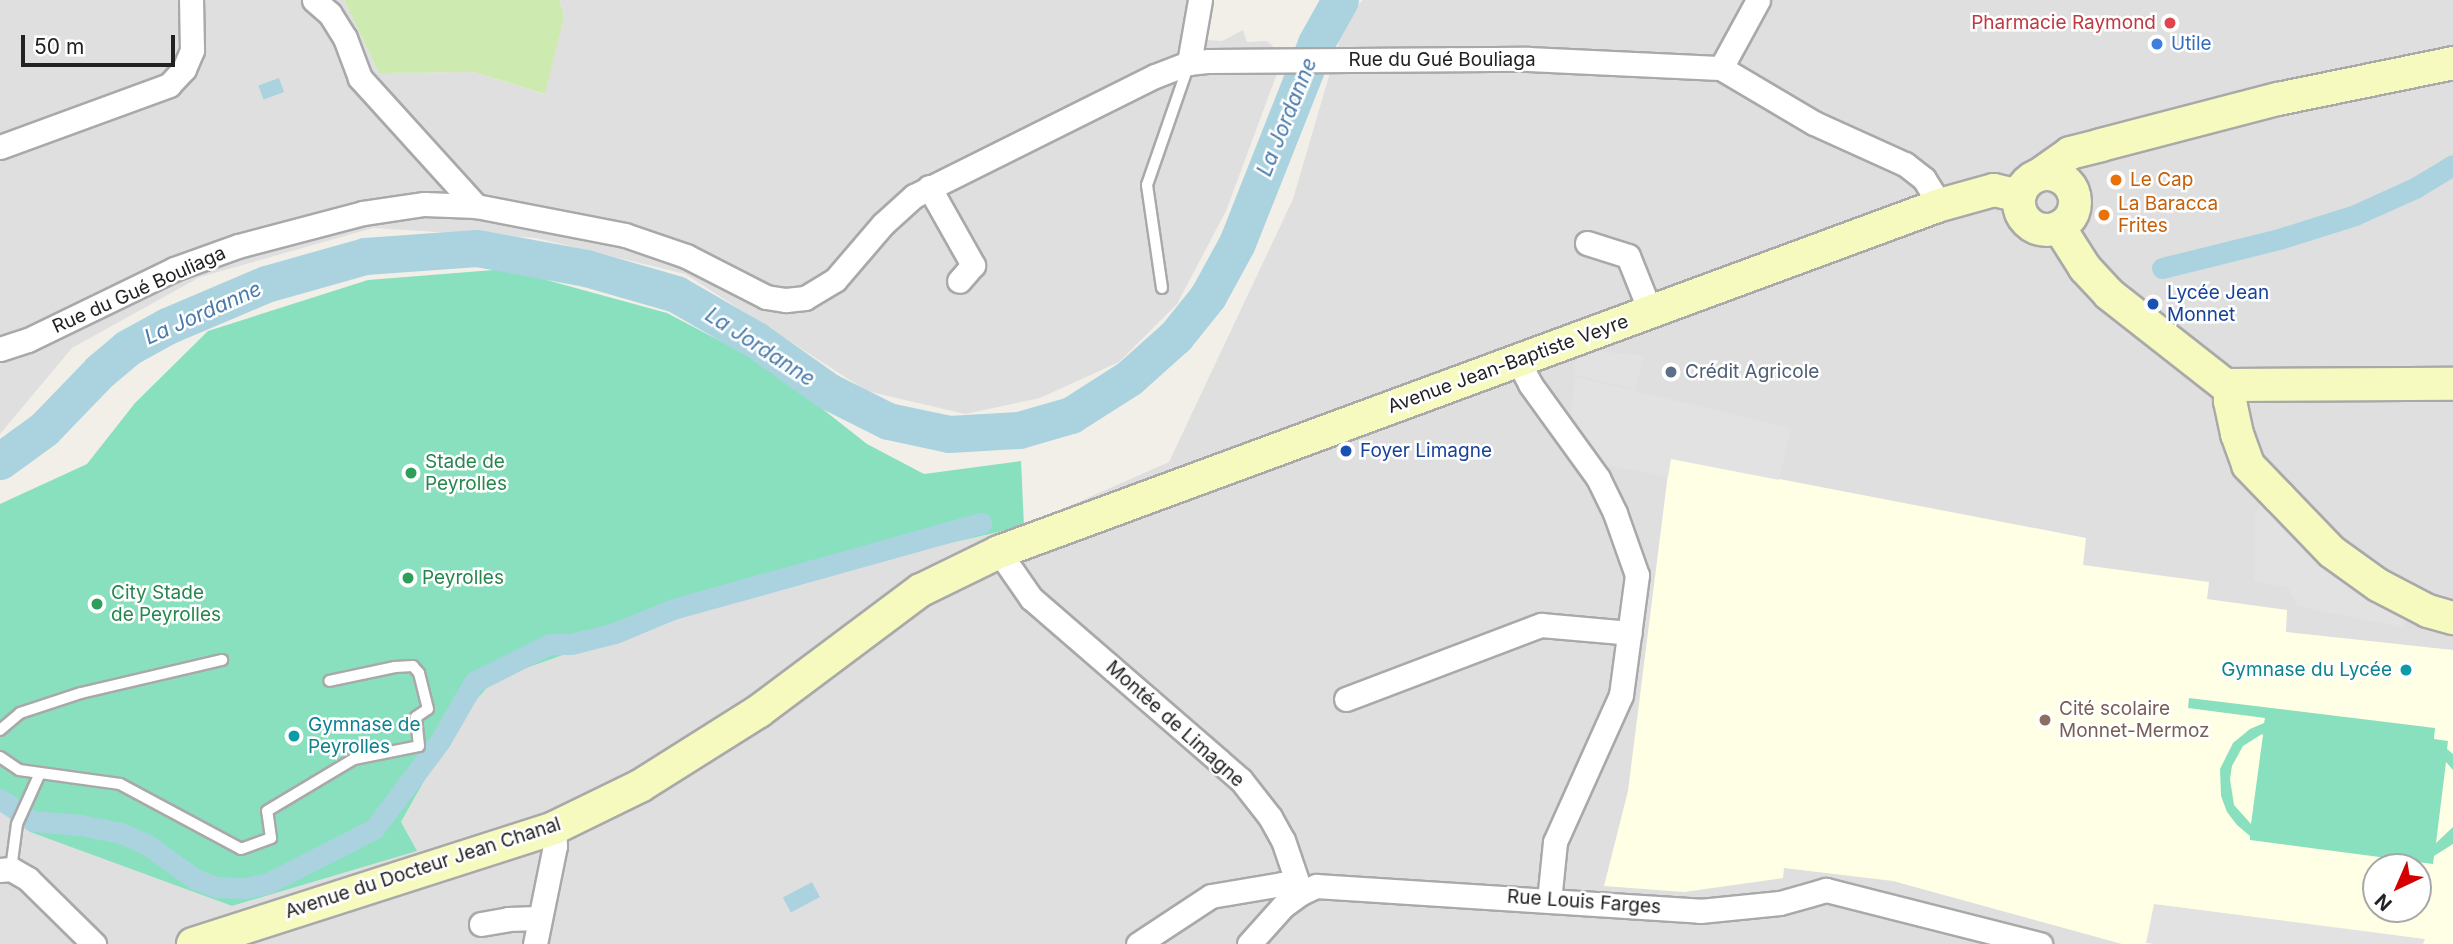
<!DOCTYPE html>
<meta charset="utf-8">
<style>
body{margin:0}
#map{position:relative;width:2453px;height:944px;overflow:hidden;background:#f2efe9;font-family:Inter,sans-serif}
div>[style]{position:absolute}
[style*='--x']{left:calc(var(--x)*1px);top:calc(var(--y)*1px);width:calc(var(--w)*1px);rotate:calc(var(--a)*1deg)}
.residential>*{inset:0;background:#e0dfdf}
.education>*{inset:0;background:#ffffe5}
.grass>*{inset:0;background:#cdebb0}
.pitch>*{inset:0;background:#88e0be}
.parking>*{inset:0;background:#e2e2e2}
.water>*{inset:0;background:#aad3df;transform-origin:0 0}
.canal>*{height:21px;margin:-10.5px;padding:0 10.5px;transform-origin:10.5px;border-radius:10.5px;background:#aad3df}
.river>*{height:37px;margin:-18.5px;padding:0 18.5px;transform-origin:18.5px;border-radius:18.5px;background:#aad3df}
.roads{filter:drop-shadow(2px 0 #a9a9a9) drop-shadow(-2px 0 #a9a9a9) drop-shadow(0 2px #a9a9a9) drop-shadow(0 -2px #a9a9a9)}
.service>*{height:10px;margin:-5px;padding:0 5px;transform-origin:5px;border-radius:5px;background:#fff}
.minor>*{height:23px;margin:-11.5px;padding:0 11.5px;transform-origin:11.5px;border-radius:11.5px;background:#fff}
.secondary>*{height:32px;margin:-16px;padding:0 16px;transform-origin:16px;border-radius:16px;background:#f7fabf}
.secondary>.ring{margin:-16px;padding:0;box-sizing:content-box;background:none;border:32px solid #f7fabf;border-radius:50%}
.dots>*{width:19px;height:19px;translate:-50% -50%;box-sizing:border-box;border:4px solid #fff;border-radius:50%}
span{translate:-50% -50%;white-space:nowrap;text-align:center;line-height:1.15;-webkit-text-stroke:5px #fff;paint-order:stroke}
.health-label{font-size:19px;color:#be3a42}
.right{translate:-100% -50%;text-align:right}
.shop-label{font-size:19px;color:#366cbe}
.left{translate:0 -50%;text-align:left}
.street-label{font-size:19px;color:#222}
.food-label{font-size:19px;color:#c56008}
.transit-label{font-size:19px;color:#164399}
.service-label{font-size:19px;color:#4e5e75}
.leisure-label{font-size:19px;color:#27864d}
.culture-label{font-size:19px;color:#0d838f}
.education-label{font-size:19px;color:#785e54}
.water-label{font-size:21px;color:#4a7aab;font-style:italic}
.north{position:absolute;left:2362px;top:853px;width:70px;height:70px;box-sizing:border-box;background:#fff;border:2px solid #a7a7a7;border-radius:50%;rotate:224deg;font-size:19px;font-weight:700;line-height:28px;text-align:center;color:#222}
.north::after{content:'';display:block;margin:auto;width:24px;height:32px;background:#d40000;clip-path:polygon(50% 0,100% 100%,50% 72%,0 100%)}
.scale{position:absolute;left:21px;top:35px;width:154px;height:32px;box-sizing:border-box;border:4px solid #222;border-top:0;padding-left:9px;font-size:21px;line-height:24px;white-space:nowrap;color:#222;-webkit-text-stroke:5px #fff;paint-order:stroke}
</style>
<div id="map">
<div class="residential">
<div style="clip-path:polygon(0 0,344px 0,379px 73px,473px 72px,544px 94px,564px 18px,560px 0,1205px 0,1203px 33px,1208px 40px,1222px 41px,1243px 30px,1247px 42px,1267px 41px,1278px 51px,1285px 52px,1226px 211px,1177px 304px,1119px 362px,1040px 398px,965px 414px,867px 391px,685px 274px,536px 238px,373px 228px,200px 277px,72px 348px,0 434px)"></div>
<div style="clip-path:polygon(evenodd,1363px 0,2453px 0,2453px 944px,0 944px,0 810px,30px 832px,232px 906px,416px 851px,401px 822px,459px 719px,495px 679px,659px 621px,898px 555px,1024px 526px,1169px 462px,1293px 199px,1346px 18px,1363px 0,2376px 867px,2418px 867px,2418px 909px,2376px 909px,2376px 867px)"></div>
</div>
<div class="education">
<div style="clip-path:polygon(evenodd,1670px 458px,2086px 538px,2083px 565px,2209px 582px,2207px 599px,2287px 610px,2286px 632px,2453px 650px,2453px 944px,2122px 944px,1893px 881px,1784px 868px,1783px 878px,1684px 892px,1604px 886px,1628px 791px,1670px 458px,2376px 867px,2418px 867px,2418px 909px,2376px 909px,2376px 867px)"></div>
</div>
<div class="grass">
<div style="clip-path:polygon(344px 0,560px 0,564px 18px,545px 94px,473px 72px,379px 73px)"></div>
</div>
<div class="pitch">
<div style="clip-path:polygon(506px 269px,667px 313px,768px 366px,867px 444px,924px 474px,1021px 461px,1024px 526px,898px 555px,659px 621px,495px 679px,459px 719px,401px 822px,417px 851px,232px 906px,30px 832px,0 810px,0 504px,87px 464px,135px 403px,208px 331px,368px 280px)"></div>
<div style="clip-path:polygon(evenodd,2189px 698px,2435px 728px,2434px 739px,2448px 741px,2447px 749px,2453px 754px,2453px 770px,2446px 762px,2436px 843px,2453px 827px,2453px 844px,2434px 856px,2433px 864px,2250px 840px,2250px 836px,2237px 825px,2227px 812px,2221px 796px,2220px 769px,2233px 743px,2250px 729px,2264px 723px,2265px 718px,2188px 708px,2189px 698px,2262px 734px,2263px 735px,2251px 824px,2234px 805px,2230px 779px,2232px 766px,2243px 746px,2262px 734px)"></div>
</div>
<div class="parking">
<div style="clip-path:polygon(1597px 351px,1644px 356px,1635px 389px,1574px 374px,1573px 366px,1578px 359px)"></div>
<div style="clip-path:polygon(1575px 377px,1791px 428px,1779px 480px,1671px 459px,1668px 477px,1606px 465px,1571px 414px)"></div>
<div style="clip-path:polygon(2265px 497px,2411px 616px,2402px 627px,2297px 606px,2288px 587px,2254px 581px,2255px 514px)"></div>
<div style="clip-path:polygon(2154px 904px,2425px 939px,2423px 944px,2154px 944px,2146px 943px)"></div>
</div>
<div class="water">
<div style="left:279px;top:78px;width:15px;height:22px;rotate:70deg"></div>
<div style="left:812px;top:882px;width:17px;height:33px;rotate:62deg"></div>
</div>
<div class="canal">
<div style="--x:2162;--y:268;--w:121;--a:-13.9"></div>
<div style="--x:2279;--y:239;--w:80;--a:-17.5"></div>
<div style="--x:2355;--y:215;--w:66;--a:-24.2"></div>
<div style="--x:2415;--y:188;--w:44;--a:-31.2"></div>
<div style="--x:0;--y:799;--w:40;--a:34"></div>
<div style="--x:33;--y:821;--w:47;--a:4.9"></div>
<div style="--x:80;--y:825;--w:42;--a:11"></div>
<div style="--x:121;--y:833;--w:27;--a:24"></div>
<div style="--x:146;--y:844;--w:60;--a:35.5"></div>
<div style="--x:195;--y:879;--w:22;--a:21"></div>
<div style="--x:216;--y:887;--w:29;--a:2"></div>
<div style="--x:245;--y:888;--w:24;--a:-12"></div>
<div style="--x:268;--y:883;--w:119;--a:-27"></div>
<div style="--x:374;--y:829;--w:110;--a:-53.1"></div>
<div style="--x:440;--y:741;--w:68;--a:-60"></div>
<div style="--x:474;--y:682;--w:85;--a:-26.6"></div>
<div style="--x:550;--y:644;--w:21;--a:0"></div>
<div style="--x:571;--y:644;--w:45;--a:-14"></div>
<div style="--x:615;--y:633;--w:63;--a:-22.5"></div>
<div style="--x:673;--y:609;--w:320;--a:-15.6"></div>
</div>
<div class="river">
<div style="--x:0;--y:461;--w:54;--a:-36"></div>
<div style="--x:44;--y:429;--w:81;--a:-46"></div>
<div style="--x:100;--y:371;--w:35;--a:-40"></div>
<div style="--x:127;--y:348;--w:46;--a:-28.8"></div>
<div style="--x:167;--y:326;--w:108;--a:-23"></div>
<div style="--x:266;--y:284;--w:103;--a:-15.8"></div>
<div style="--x:365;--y:256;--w:112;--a:-4.1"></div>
<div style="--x:477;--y:248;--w:111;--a:10.4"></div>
<div style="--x:586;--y:268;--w:94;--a:16.1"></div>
<div style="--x:676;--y:294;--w:92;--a:29.9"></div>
<div style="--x:756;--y:340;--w:88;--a:35.3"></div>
<div style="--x:828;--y:391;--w:67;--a:26.6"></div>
<div style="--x:888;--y:421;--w:62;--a:12"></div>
<div style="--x:949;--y:434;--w:70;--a:-3.3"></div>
<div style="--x:1019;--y:430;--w:54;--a:-16.1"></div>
<div style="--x:1071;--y:415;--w:69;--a:-32.5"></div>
<div style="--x:1129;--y:378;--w:63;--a:-41.8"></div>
<div style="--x:1176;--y:336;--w:51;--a:-51.3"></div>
<div style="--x:1208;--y:296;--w:60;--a:-61.3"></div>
<div style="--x:1237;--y:243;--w:215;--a:-68.4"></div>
<div style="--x:1316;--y:43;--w:49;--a:-60.8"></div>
</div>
<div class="roads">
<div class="service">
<div style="--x:1162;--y:288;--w:104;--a:-98.3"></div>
<div style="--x:1147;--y:185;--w:128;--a:-70.9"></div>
<div style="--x:0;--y:730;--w:26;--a:-40"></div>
<div style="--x:20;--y:713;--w:64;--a:-18.2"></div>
<div style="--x:81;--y:693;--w:145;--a:-13.2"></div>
<div style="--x:0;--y:757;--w:23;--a:34"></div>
<div style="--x:19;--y:770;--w:102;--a:7.9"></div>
<div style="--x:120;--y:784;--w:137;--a:28.2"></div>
<div style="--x:241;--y:849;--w:32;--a:-20"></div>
<div style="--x:271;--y:838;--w:27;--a:-98"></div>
<div style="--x:267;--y:811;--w:101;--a:-30.9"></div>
<div style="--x:354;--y:759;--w:66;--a:-11.3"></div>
<div style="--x:419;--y:746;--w:29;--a:-96"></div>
<div style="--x:416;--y:717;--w:14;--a:-34"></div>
<div style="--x:428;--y:709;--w:37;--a:-104"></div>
<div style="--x:419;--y:673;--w:9;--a:-131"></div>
<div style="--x:413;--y:666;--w:18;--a:177"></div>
<div style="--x:395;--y:667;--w:67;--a:168"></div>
<div style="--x:11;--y:869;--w:45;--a:-82.4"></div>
<div style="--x:17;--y:824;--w:56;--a:-65.7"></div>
</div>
<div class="minor">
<div style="--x:314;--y:0;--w:21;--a:41"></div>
<div style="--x:330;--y:14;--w:28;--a:58"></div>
<div style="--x:345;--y:38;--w:43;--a:69.4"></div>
<div style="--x:360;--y:78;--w:173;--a:47.8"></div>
<div style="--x:1189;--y:63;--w:64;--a:-80.1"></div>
<div style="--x:1721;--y:68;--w:77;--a:-61.4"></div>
<div style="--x:0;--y:147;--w:180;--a:-20.1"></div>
<div style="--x:169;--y:85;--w:22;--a:-47"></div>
<div style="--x:184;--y:69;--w:21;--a:-67"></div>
<div style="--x:192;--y:50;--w:50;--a:-91.1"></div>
<div style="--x:929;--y:187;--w:90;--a:60.6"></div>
<div style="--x:973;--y:265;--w:21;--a:131"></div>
<div style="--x:1587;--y:243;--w:43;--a:17.6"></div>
<div style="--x:1628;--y:256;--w:59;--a:68.2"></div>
<div style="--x:0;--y:349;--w:29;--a:-18"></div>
<div style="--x:28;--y:340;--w:162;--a:-25.9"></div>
<div style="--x:174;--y:269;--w:68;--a:-19.8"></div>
<div style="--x:238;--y:246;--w:129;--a:-14.8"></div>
<div style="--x:363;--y:213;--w:62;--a:-8.4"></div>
<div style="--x:424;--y:204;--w:52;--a:2.2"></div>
<div style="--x:476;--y:206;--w:152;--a:11"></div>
<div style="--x:625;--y:235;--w:65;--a:19"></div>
<div style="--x:686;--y:256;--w:90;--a:27.1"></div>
<div style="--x:766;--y:297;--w:20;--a:9"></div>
<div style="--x:786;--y:300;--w:19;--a:-6"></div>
<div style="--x:805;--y:298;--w:35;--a:-31"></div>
<div style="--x:835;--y:280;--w:74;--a:-49.4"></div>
<div style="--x:883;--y:224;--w:42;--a:-42.1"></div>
<div style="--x:914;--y:196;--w:269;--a:-26.5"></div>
<div style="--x:1155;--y:76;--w:36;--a:-21"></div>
<div style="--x:1189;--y:63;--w:20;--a:-6"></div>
<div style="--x:1209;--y:61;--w:319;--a:-0.4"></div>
<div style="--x:1528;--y:59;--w:193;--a:2.7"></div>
<div style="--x:1721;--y:68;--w:108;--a:30.6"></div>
<div style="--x:1814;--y:123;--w:100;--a:24.3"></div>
<div style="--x:1905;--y:164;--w:24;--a:38"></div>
<div style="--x:1924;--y:179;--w:31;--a:58"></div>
<div style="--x:1518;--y:361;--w:26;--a:62"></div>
<div style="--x:1530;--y:384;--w:116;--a:54.1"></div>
<div style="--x:1598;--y:478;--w:39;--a:64"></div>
<div style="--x:1615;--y:513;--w:66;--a:70.5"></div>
<div style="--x:1637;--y:575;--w:121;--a:97.6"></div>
<div style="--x:1621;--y:695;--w:161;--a:114.2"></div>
<div style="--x:1555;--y:842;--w:59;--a:95.8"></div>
<div style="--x:999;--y:552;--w:56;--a:55.2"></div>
<div style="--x:1031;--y:598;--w:249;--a:40.9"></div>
<div style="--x:1219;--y:761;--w:29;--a:41"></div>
<div style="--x:1241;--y:780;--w:47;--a:51.9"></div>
<div style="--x:1270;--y:817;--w:26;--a:61"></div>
<div style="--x:1283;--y:840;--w:56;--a:71.2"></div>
<div style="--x:1301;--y:893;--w:22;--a:144"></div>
<div style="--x:1283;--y:906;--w:51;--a:131.8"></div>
<div style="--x:1346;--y:699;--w:209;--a:-20.8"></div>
<div style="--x:1541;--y:625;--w:89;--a:5.1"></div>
<div style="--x:0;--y:870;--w:11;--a:-5"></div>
<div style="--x:11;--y:869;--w:20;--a:30"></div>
<div style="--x:28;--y:879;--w:93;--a:44.6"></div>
<div style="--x:481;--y:924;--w:27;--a:-10"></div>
<div style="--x:508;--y:919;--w:31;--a:-2"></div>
<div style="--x:535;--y:944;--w:100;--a:-78.5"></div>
<div style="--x:555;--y:846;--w:18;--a:-93"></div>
<div style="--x:1138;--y:944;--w:87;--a:-33.3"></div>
<div style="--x:1211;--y:896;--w:72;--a:-9.6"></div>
<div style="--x:1282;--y:884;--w:21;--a:25"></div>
<div style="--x:1301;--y:893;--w:17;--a:-25"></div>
<div style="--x:1316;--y:886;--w:385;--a:3.7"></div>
<div style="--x:1700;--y:911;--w:80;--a:-5.7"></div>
<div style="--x:1780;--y:903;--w:48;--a:-15.8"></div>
<div style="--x:1826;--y:890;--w:221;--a:14.2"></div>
</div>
<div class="secondary">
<div class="ring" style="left:2019px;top:174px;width:24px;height:24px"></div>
<div style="--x:2039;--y:175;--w:38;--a:-35"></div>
<div style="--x:2070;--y:153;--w:32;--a:-14"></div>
<div style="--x:2101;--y:145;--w:183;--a:-14.6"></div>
<div style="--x:2278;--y:99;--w:179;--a:-11.6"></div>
<div style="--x:2059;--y:227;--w:49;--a:57.6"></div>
<div style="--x:2085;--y:268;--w:35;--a:47"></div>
<div style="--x:2109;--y:294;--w:147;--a:38.1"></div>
<div style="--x:2225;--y:385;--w:228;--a:-0.3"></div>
<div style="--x:2231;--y:385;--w:16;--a:94"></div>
<div style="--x:2230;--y:401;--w:34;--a:78"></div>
<div style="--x:2237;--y:434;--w:33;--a:70"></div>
<div style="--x:2248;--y:465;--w:45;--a:45.9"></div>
<div style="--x:2279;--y:497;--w:76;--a:46.1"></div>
<div style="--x:2332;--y:552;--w:57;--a:35.7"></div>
<div style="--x:2378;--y:585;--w:56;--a:27.5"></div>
<div style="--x:2428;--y:611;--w:26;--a:16"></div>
<div style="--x:193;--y:944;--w:379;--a:-17.8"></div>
<div style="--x:554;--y:828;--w:96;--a:-26"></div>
<div style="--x:640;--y:786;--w:141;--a:-32.2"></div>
<div style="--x:759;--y:711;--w:202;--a:-36.8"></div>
<div style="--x:921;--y:590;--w:87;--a:-26"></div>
<div style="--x:999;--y:552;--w:1003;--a:-20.24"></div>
<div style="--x:1940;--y:205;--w:56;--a:-15.5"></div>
<div style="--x:1994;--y:190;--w:26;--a:13"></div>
</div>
</div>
<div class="dots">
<div style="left:2170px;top:23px;background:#e0444e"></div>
<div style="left:2157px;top:44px;background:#3f7fe0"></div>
<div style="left:2116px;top:180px;background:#e8710a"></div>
<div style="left:2104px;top:215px;background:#e8710a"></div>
<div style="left:2153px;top:304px;background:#1a4fb4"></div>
<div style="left:1671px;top:372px;background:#5c6f8a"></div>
<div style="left:1346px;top:451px;background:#1a4fb4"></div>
<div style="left:411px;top:473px;background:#2e9e5b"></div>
<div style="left:408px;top:578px;background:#2e9e5b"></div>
<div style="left:97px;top:604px;background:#2e9e5b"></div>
<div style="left:2406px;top:670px;background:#0f9aa8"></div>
<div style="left:2045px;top:720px;background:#8d6e63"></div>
<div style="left:294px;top:736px;background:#0f9aa8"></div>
</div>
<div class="health-label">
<span class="right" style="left:2156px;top:23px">Pharmacie Raymond</span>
</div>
<div class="shop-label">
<span class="left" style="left:2171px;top:44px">Utile</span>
</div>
<div class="street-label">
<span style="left:1442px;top:60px">Rue du Gué Bouliaga</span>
<span style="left:139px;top:290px;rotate:-24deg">Rue du Gué Bouliaga</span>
<span style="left:1508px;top:364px;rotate:-20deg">Avenue Jean-Baptiste Veyre</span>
<span style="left:1175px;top:724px;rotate:42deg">Montée de Limagne</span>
<span style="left:423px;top:868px;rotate:-18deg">Avenue du Docteur Jean Chanal</span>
<span style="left:1584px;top:902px;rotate:4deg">Rue Louis Farges</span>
</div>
<div class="food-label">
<span class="left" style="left:2130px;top:180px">Le Cap</span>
<span class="left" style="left:2118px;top:215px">La Baracca<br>Frites</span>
</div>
<div class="transit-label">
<span class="left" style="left:2167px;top:304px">Lycée Jean<br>Monnet</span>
<span class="left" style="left:1360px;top:451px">Foyer Limagne</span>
</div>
<div class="service-label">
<span class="left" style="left:1685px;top:372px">Crédit Agricole</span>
</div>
<div class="leisure-label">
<span class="left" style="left:425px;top:473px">Stade de<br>Peyrolles</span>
<span class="left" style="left:422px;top:578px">Peyrolles</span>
<span class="left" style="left:111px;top:604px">City Stade<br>de Peyrolles</span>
</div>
<div class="culture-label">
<span class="right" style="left:2392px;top:670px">Gymnase du Lycée</span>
<span class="left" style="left:308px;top:736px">Gymnase de<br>Peyrolles</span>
</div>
<div class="education-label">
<span class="left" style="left:2059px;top:720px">Cité scolaire<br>Monnet-Mermoz</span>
</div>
<div class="water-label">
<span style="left:1287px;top:117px;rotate:-68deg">La Jordanne</span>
<span style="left:203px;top:313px;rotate:-24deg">La Jordanne</span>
<span style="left:760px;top:347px;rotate:33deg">La Jordanne</span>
</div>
<div class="north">N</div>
<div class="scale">50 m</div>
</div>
